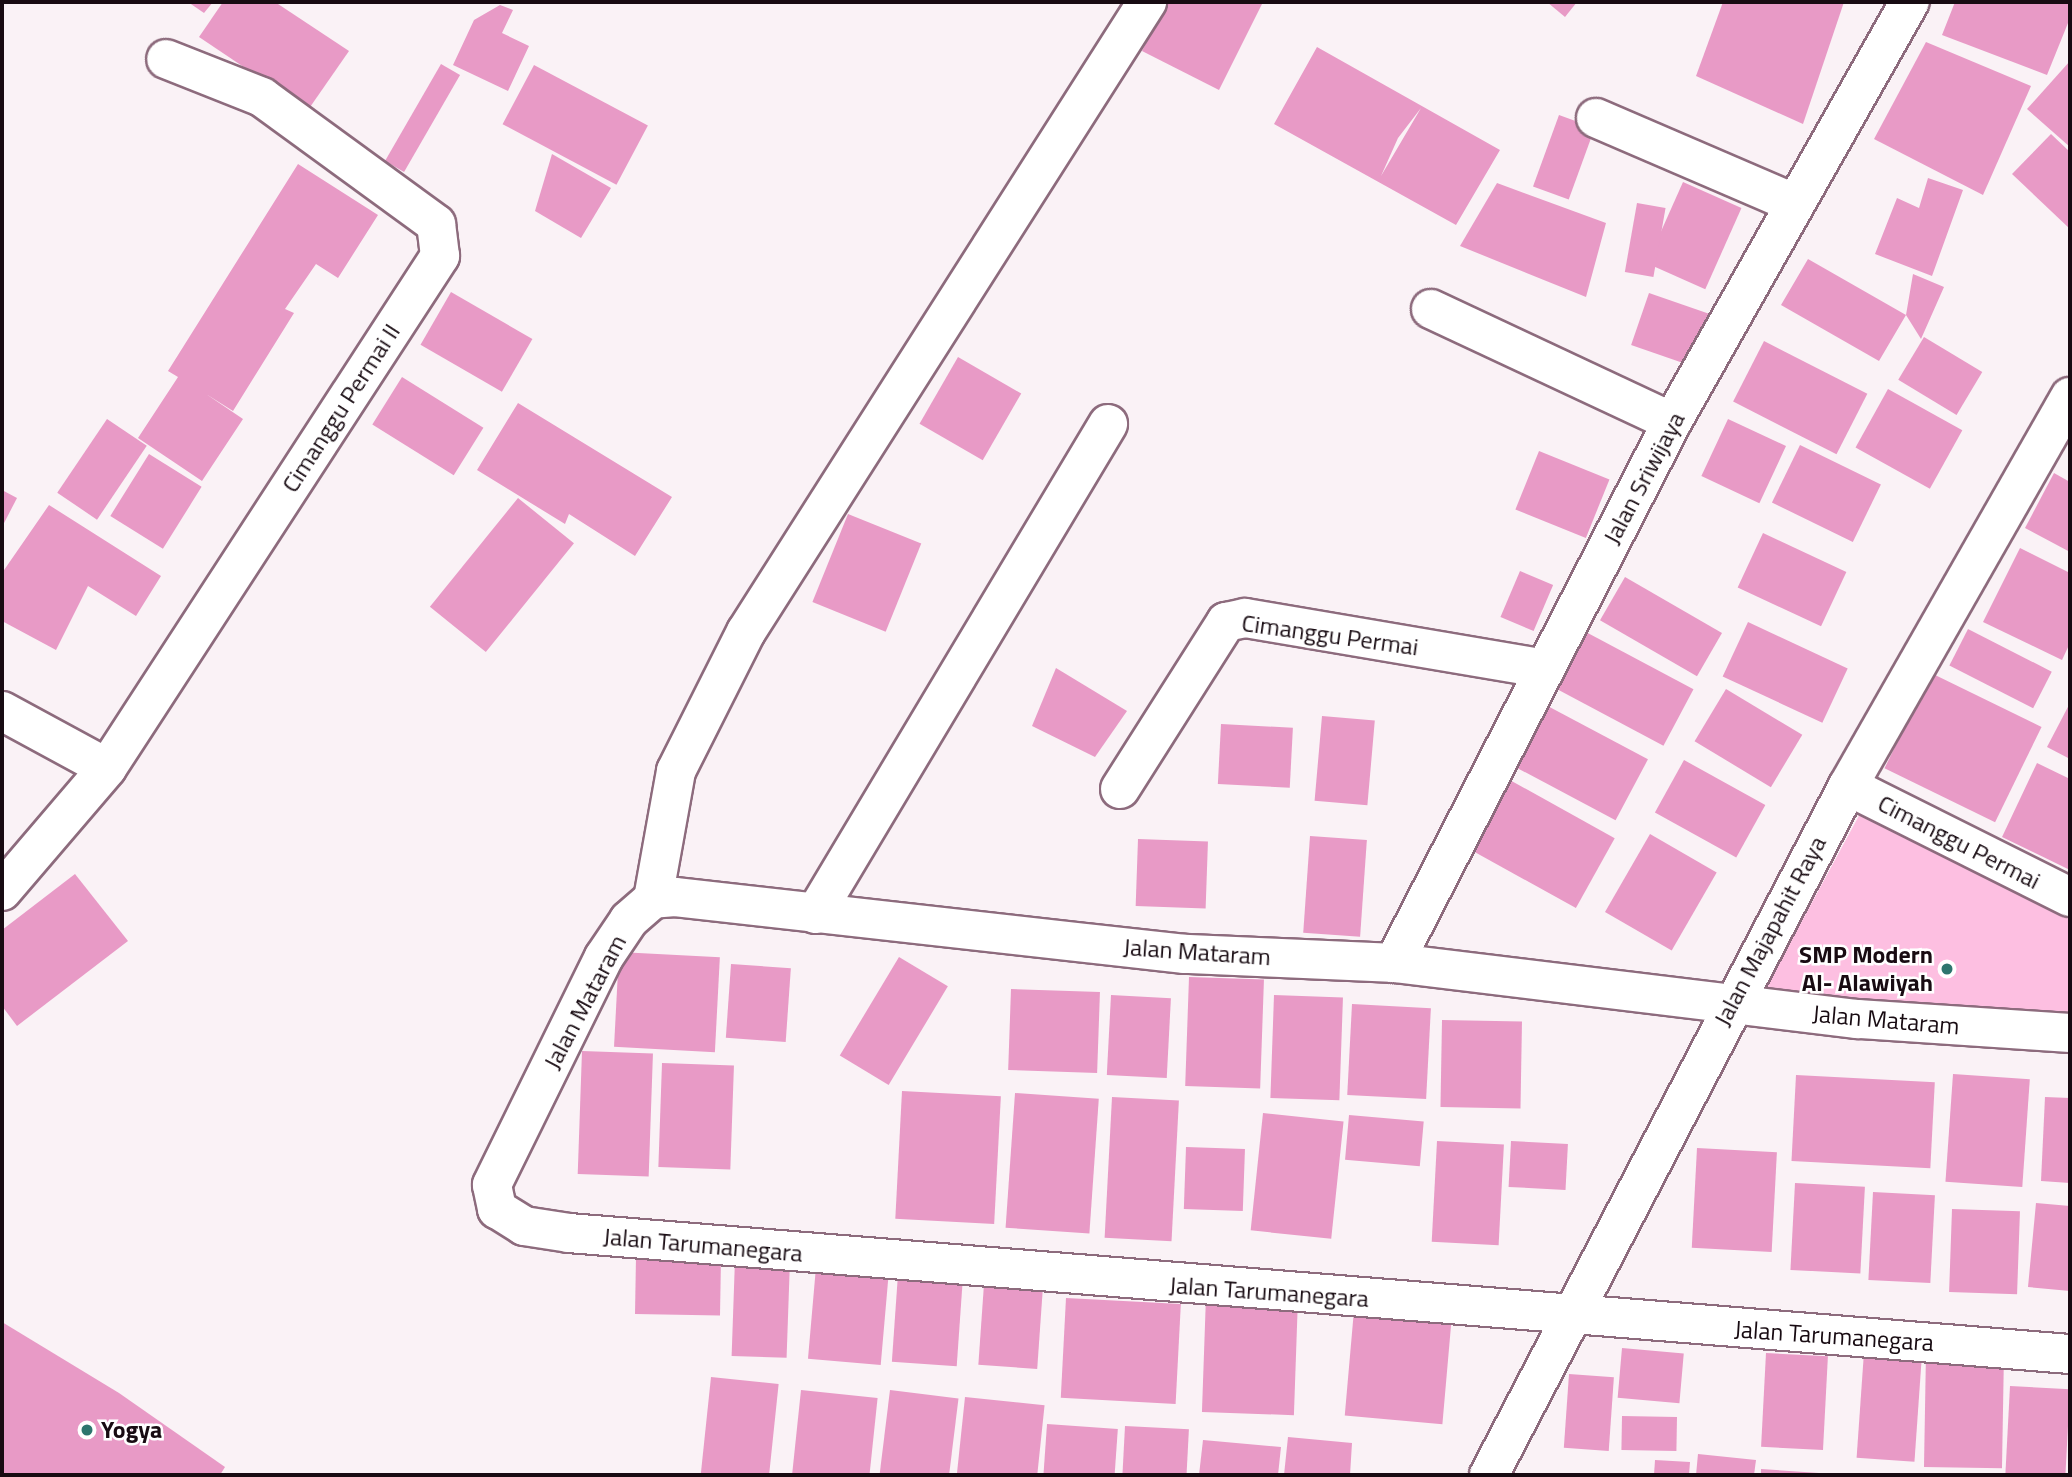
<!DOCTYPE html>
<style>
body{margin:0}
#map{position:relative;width:2072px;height:1477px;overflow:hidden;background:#faf2f6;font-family:"Titillium Web",sans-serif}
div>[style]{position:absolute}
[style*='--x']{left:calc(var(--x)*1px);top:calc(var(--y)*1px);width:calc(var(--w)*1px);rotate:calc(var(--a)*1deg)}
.green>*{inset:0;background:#fdbfe1}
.building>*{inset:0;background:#e89ac6;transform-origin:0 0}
.roads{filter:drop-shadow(2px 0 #8d6b7d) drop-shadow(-2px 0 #8d6b7d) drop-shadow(0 2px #8d6b7d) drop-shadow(0 -2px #8d6b7d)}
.street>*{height:38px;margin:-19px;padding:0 19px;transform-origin:19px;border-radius:19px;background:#fff}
.dots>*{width:19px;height:19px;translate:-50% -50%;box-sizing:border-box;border:4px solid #fff;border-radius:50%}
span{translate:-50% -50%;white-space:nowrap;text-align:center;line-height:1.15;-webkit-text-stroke:5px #fff;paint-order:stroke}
.street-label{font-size:24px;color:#180b12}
.poi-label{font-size:24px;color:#180b12;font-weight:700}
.right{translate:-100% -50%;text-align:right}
.left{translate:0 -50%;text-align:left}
.frame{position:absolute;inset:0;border:4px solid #180b12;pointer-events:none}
</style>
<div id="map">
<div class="green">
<div style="clip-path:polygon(1861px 812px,2070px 917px,2070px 1018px,1764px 991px)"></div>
</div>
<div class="building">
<div style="clip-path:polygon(188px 2px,213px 2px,204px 13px)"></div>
<div style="clip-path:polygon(223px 2px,275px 2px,349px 51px,308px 110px,199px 37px)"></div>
<div style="clip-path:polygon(1167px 2px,1263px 2px,1219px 90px,1142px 51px)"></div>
<div style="clip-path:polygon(1547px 2px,1577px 2px,1565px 17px)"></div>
<div style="clip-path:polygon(1723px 2px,1844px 2px,1803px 124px,1696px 76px)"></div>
<div style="clip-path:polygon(1955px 2px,2070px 2px,2070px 18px,2047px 75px,1942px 35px)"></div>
<div style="clip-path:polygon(500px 5px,513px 10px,502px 33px,529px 46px,508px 91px,453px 65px,474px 20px)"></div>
<div style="clip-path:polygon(1926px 42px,2031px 86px,1983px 195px,1874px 139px)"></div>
<div style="clip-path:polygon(evenodd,1317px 47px,1500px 150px,1456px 225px,1274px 124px,1317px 47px,1421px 108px,1381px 176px,1398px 138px,1421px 108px)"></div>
<div style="clip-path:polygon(2070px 61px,2070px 147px,2027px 109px)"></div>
<div style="left:441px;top:64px;width:22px;height:112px;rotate:30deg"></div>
<div style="left:534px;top:65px;width:129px;height:67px;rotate:28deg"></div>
<div style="left:1559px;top:115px;width:38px;height:76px;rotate:20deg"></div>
<div style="clip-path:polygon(2051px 134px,2070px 152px,2070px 229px,2012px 174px)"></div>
<div style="clip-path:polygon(552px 154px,611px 188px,581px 238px,535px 211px)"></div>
<div style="clip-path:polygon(298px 164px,378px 215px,338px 278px,316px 264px,285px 309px,294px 313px,233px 411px,206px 394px,243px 419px,202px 481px,138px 438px,178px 377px,168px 371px)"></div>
<div style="clip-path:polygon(1928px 178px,1963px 190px,1932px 276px,1875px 254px,1897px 198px,1919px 208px)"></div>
<div style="left:1683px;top:182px;width:64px;height:89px;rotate:24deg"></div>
<div style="clip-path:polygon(1497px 183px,1606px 223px,1586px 297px,1460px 246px)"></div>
<div style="left:1637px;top:203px;width:29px;height:70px;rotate:10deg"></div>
<div style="clip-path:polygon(1808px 259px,1906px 315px,1913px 274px,1944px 287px,1921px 339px,1906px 315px,1879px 361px,1781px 305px)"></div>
<div style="left:451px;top:292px;width:94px;height:61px;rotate:30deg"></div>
<div style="left:1649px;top:293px;width:68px;height:55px;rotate:19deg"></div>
<div style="left:1924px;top:337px;width:68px;height:50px;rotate:31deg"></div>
<div style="left:1764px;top:341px;width:116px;height:68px;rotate:27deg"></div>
<div style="left:958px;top:357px;width:73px;height:77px;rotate:30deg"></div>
<div style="left:402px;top:377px;width:96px;height:56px;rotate:32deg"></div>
<div style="left:1888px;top:389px;width:85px;height:67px;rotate:29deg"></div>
<div style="clip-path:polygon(518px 403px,672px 497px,635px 556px,569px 514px,565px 524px,477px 470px)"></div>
<div style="left:107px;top:419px;width:48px;height:89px;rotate:34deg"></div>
<div style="left:1728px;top:419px;width:64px;height:63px;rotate:25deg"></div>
<div style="left:1800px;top:445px;width:90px;height:64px;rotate:26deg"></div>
<div style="left:1539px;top:451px;width:76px;height:63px;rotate:22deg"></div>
<div style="left:149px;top:454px;width:62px;height:73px;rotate:32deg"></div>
<div style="clip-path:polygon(2054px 473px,2070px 482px,2070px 552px,2025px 528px)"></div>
<div style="clip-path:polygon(2px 490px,17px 498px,2px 527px)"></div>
<div style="left:518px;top:498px;width:72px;height:140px;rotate:39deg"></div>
<div style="clip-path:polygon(49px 505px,161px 576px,136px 616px,88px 586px,56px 650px,2px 621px,2px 573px)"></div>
<div style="left:848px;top:514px;width:79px;height:95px;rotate:22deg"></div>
<div style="left:1763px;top:533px;width:92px;height:60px;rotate:25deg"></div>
<div style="clip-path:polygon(2020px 548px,2070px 573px,2070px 643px,2062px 660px,1983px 622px)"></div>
<div style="left:1520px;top:571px;width:36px;height:50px;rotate:23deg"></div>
<div style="left:1625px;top:577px;width:112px;height:50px;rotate:30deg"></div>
<div style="left:1748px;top:622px;width:110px;height:60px;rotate:25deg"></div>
<div style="left:1968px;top:629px;width:94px;height:41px;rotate:27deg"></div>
<div style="left:1584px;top:631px;width:124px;height:64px;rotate:28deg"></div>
<div style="clip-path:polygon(1056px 668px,1127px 711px,1095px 757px,1032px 726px)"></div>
<div style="left:1931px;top:673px;width:123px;height:106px;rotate:26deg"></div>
<div style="left:1726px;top:689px;width:89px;height:61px;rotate:31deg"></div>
<div style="left:1542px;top:703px;width:120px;height:69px;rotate:28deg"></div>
<div style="clip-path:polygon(2070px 703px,2070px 759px,2047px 747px)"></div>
<div style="left:1322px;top:716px;width:53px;height:85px;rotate:5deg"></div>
<div style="left:1221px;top:724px;width:72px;height:60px;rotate:3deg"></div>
<div style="left:1684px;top:760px;width:93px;height:60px;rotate:29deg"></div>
<div style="clip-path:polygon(2037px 763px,2070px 779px,2070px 870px,2002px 837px)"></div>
<div style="left:1508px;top:779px;width:122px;height:80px;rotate:29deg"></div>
<div style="left:1650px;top:834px;width:77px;height:90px;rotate:30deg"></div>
<div style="left:1310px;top:836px;width:57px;height:97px;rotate:4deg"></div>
<div style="left:1138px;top:839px;width:70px;height:67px;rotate:2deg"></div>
<div style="clip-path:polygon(75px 874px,128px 941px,17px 1026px,2px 1006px,2px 930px)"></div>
<div style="left:619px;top:952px;width:101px;height:95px;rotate:3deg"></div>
<div style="left:899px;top:957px;width:57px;height:115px;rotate:31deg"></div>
<div style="left:731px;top:964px;width:60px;height:74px;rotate:4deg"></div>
<div style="left:1189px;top:977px;width:75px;height:109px;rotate:2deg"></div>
<div style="left:1011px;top:989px;width:89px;height:81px;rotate:2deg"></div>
<div style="left:1111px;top:995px;width:60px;height:80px;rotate:3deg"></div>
<div style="left:1274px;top:995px;width:69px;height:103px;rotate:2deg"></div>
<div style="left:1352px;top:1004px;width:79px;height:91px;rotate:3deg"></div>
<div style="left:1442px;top:1020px;width:80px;height:87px;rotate:1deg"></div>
<div style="left:582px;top:1051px;width:71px;height:123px;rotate:2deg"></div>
<div style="left:662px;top:1063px;width:72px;height:104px;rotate:2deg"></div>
<div style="left:1953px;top:1074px;width:77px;height:108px;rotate:4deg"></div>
<div style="left:1796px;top:1075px;width:139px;height:86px;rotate:3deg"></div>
<div style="left:902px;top:1091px;width:99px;height:128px;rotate:3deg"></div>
<div style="left:1015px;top:1093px;width:84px;height:135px;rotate:4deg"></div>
<div style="left:1112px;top:1097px;width:67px;height:141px;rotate:3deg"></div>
<div style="clip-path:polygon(2045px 1097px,2070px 1098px,2070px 1183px,2041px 1181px)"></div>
<div style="left:1263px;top:1113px;width:81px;height:118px;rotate:6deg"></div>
<div style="left:1349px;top:1115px;width:75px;height:45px;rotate:5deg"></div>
<div style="left:1437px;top:1141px;width:67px;height:101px;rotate:3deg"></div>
<div style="left:1511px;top:1141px;width:57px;height:46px;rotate:3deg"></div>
<div style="left:1186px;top:1147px;width:59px;height:62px;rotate:2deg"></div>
<div style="left:1697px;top:1148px;width:80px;height:100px;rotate:3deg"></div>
<div style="left:1795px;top:1183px;width:70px;height:87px;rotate:3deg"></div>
<div style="left:1873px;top:1192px;width:62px;height:88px;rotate:3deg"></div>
<div style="clip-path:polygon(2036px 1203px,2070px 1206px,2070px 1291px,2028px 1287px)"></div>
<div style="left:1952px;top:1209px;width:68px;height:83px;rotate:2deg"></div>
<div style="left:636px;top:1257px;width:85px;height:57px;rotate:1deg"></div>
<div style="left:735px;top:1259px;width:55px;height:97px;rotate:2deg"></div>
<div style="left:816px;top:1267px;width:73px;height:92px;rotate:5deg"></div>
<div style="left:898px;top:1274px;width:65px;height:88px;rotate:4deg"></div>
<div style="left:984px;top:1284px;width:59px;height:81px;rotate:4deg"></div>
<div style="left:1206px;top:1296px;width:92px;height:116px;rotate:2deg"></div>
<div style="left:1066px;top:1298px;width:115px;height:100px;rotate:3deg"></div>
<div style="left:1354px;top:1310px;width:98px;height:106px;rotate:5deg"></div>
<div style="clip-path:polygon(2px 1322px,119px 1393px,225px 1467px,220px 1475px,2px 1475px)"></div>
<div style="left:1622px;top:1348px;width:62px;height:50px;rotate:5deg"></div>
<div style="left:1864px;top:1352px;width:58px;height:106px;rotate:4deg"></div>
<div style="left:1926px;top:1352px;width:78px;height:115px;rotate:1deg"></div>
<div style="left:1766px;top:1353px;width:62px;height:94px;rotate:3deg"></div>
<div style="left:1569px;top:1374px;width:45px;height:74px;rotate:4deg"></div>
<div style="left:711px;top:1377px;width:68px;height:98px;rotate:6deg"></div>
<div style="left:2010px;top:1386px;width:60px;height:89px;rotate:3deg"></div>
<div style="left:801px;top:1390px;width:77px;height:85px;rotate:6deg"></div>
<div style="left:890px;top:1390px;width:69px;height:86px;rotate:7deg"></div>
<div style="left:965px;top:1397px;width:80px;height:78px;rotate:6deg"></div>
<div style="left:1622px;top:1416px;width:55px;height:34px;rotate:1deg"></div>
<div style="left:1047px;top:1424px;width:71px;height:51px;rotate:4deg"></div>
<div style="left:1125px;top:1426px;width:64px;height:49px;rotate:3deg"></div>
<div style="clip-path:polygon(1288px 1437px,1352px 1443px,1350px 1475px,1284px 1475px)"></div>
<div style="clip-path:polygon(1203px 1440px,1281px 1447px,1278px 1475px,1199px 1475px)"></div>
<div style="clip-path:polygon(1698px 1454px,1756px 1460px,1754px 1475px,1696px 1475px)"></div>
<div style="clip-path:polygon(1655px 1460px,1690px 1462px,1689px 1475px,1654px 1475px)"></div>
<div style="clip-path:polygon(1761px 1469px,1819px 1473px,1819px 1475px,1761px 1475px)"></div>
</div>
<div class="roads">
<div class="street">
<div style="--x:1596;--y:118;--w:215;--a:23.3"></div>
<div style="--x:1431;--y:309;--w:266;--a:25.1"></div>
<div style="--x:2;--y:711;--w:119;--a:28.5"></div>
<div style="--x:1848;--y:786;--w:248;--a:26.6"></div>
<div style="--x:1120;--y:789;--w:198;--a:-57.6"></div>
<div style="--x:1226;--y:622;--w:19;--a:-12"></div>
<div style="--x:1245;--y:618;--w:304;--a:9.6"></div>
<div style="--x:2;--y:891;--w:162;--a:-49.5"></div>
<div style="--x:107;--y:768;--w:611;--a:-56.96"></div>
<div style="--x:440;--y:256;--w:32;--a:-97"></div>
<div style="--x:436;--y:224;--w:215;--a:-143.9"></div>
<div style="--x:262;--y:97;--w:103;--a:-158.4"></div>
<div style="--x:653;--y:899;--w:130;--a:-79.8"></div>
<div style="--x:676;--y:771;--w:156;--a:-63.3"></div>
<div style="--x:746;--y:632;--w:747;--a:-57.52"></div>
<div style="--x:815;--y:914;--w:571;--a:-59.12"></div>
<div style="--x:1394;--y:963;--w:608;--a:-62.8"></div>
<div style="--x:1672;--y:422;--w:483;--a:-60.5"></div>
<div style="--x:2070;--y:1033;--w:213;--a:-176.2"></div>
<div style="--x:1857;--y:1019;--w:466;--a:-173.1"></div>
<div style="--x:1394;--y:963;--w:209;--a:-177.5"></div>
<div style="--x:1185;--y:954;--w:513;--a:-173.62"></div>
<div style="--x:675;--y:897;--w:22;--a:175"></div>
<div style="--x:653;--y:899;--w:32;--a:139"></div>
<div style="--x:629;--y:920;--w:45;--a:124"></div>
<div style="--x:604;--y:957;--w:254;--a:116.2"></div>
<div style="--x:492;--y:1185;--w:25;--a:78"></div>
<div style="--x:497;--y:1209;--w:32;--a:32"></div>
<div style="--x:524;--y:1226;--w:46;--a:8.8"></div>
<div style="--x:569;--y:1233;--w:1506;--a:4.61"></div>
<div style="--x:1489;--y:1475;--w:777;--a:-62.48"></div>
<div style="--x:1848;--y:786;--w:448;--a:-60.3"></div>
</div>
</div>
<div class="dots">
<div style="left:1947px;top:969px;background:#2d756e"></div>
<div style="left:87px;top:1430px;background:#2d756e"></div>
</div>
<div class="street-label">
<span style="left:341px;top:408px;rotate:-57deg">Cimanggu Permai II</span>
<span style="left:1644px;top:478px;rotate:-62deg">Jalan Sriwijaya</span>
<span style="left:1330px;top:635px;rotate:8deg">Cimanggu Permai</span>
<span style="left:1959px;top:842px;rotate:27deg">Cimanggu Permai</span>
<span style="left:1770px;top:931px;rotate:-62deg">Jalan Majapahit Raya</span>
<span style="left:1197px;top:952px;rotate:4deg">Jalan Mataram</span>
<span style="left:585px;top:1002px;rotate:-62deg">Jalan Mataram</span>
<span style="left:1886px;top:1020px;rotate:5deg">Jalan Mataram</span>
<span style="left:703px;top:1245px;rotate:5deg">Jalan Tarumanegara</span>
<span style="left:1269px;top:1292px;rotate:4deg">Jalan Tarumanegara</span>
<span style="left:1834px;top:1336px;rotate:4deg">Jalan Tarumanegara</span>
</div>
<div class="poi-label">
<span class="right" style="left:1933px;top:969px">SMP Modern<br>Al- Alawiyah</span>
<span class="left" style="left:101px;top:1430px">Yogya</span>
</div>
<div class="frame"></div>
</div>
